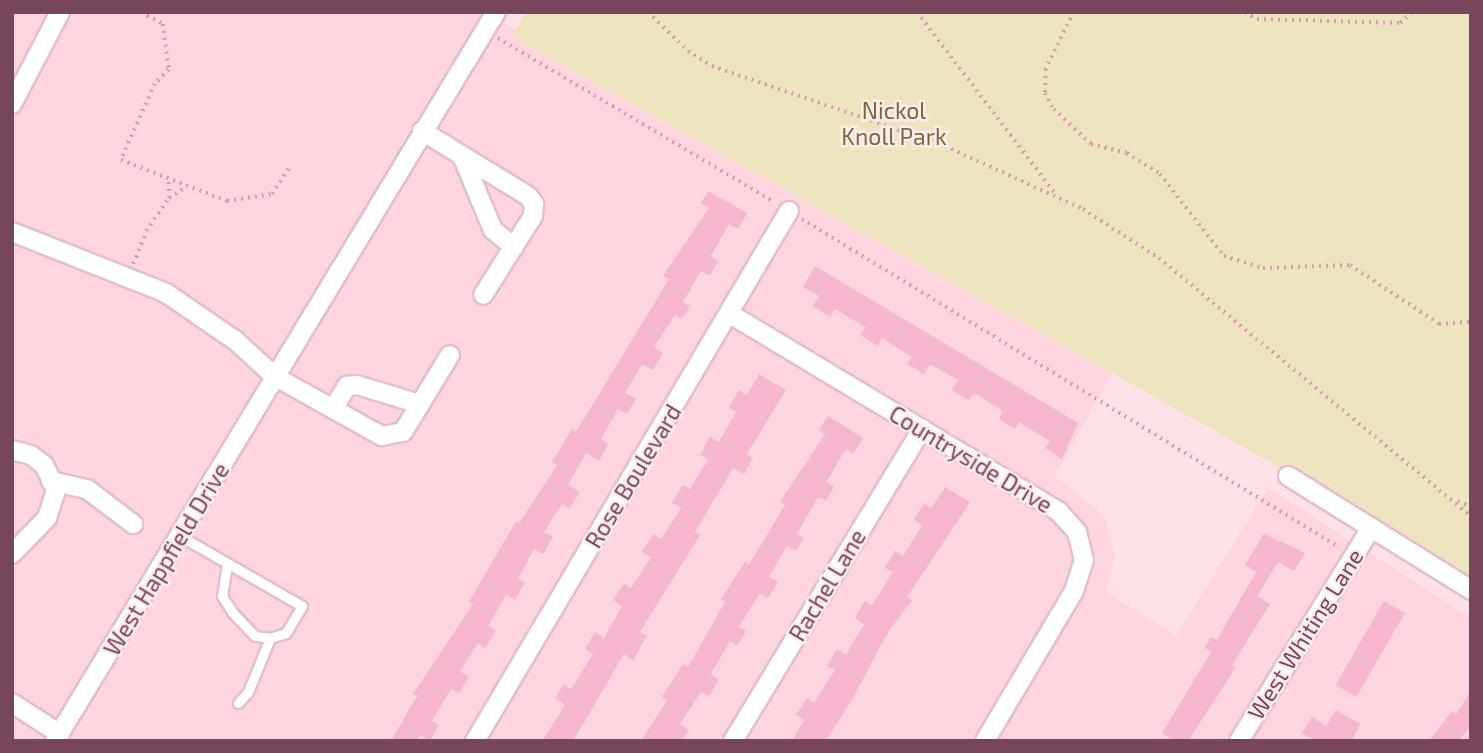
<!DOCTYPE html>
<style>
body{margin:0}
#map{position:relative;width:1483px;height:753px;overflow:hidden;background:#fee1e7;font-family:"Exo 2",sans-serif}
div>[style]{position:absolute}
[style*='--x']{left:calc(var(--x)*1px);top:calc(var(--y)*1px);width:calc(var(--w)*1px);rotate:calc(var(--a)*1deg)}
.residential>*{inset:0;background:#fcd5de}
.green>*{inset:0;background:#ede4bf}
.building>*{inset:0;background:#f6b6d0;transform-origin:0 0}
.path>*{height:3.5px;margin-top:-1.75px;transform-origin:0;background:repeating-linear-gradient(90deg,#db9ab4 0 2px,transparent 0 7px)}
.roads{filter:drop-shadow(2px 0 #e5bfcb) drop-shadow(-2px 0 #e5bfcb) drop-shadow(0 2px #e5bfcb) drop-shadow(0 -2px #e5bfcb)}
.lane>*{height:9px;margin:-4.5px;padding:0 4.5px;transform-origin:4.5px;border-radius:4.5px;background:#fff}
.street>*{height:18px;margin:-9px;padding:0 9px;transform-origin:9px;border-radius:9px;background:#fff}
span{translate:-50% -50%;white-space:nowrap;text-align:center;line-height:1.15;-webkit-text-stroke:5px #ffeaee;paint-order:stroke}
.park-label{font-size:23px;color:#736d37}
.street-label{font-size:23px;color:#78465c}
.frame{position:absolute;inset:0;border:14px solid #78465c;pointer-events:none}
</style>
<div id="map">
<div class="residential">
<div style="clip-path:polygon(486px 12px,705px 144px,1112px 373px,1055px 476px,1104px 516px,1115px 555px,1106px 592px,1176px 636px,1268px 488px,1471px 618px,1471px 741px,12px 741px,13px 12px)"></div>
</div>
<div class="green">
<div style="clip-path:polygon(525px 12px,1471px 12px,1471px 580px,1281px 468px,513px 37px)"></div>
</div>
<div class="building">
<div style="clip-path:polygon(708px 191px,747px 213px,738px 229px,729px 224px,711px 256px,718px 261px,710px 276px,701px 271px,683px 302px,690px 306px,682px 319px,675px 315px,654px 347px,663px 353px,653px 370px,642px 364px,625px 393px,636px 399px,627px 414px,618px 409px,601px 439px,608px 444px,599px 461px,586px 453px,568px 485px,580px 492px,569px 509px,562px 504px,544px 532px,553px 537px,543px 554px,534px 549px,518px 579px,525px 583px,515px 600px,506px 595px,488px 626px,496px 631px,485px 648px,478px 643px,460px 671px,469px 677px,459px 693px,451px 689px,432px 721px,439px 725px,430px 741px,420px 735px,417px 741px,391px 741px,417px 696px,413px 694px,473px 604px,469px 602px,516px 521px,519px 523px,557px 465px,552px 462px,572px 429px,576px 432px,669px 279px,663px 276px,709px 208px,701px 203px)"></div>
<div style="clip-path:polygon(815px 266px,1078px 423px,1062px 459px,1045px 448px,1050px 441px,1019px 422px,1015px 429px,999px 419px,1003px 411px,974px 393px,969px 400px,952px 390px,958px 380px,930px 364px,924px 374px,907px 364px,912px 357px,882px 338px,878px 346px,860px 335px,865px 327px,835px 309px,830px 317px,813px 306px,819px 296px,803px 287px)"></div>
<div style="clip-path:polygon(759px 374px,786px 390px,747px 454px,753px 458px,744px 474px,733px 468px,695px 532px,700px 535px,640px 632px,647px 636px,633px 660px,624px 654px,573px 741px,542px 741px,565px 705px,555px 698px,564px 684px,571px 689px,593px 654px,585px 649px,595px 632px,604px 638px,622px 606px,613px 600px,624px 584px,631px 588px,651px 557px,642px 552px,653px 534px,661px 539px,681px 508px,672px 503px,683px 485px,690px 489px,708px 459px,700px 455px,710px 437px,719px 442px,736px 412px,729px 407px,739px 390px,747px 395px)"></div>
<div style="clip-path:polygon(828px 416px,863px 438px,853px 454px,846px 449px,826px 482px,834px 487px,826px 501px,818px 497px,797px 534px,804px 538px,796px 551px,787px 546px,769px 577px,778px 582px,768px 598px,760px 593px,739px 627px,746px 631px,737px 646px,730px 641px,711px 674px,719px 680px,709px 696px,701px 692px,680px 724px,689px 730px,682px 741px,641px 741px,667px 700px,662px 697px,683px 664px,688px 667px,725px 602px,721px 599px,745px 562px,749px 565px,785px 505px,780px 502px,825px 434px,819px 430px)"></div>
<div style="clip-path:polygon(945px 487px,970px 502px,907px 597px,912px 600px,888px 632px,853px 698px,826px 741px,792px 741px,804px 720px,796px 715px,807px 698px,814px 703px,835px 670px,827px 666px,837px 649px,846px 655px,864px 624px,855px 618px,865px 601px,872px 605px,893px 572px,885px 568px,895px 551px,903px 556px,922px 525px,914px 520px,924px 503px,931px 508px)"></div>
<div style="clip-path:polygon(1264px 534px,1305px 553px,1294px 571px,1278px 562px,1257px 596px,1270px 604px,1232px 665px,1236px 667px,1188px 741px,1175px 741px,1162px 733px,1211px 652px,1205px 648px,1211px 637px,1217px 640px,1256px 572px,1245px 565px)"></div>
<div style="left:1384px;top:601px;width:24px;height:97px;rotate:30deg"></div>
<div style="clip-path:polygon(1471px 691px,1471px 725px,1459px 741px,1429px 741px,1452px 711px,1456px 714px)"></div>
<div style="clip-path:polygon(1336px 710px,1360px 724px,1352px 741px,1315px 741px,1302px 733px,1312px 717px,1326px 726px)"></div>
</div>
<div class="path">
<div style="--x:141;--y:12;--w:25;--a:29"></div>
<div style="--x:163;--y:24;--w:46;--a:82.6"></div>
<div style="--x:169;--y:70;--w:20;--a:135"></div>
<div style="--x:155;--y:84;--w:83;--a:114.1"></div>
<div style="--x:121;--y:160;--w:114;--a:21.1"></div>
<div style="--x:227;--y:201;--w:46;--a:-8.8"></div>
<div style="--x:272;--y:194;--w:33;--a:-57"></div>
<div style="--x:648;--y:12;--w:56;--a:44.3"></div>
<div style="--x:688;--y:51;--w:28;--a:32"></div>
<div style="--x:712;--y:66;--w:246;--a:18.9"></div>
<div style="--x:945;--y:146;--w:152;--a:24.5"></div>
<div style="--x:1083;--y:209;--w:90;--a:32.8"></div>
<div style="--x:1159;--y:258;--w:405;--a:39.6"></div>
<div style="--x:917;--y:12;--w:226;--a:52.7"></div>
<div style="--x:1074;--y:12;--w:64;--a:116.2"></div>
<div style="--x:1046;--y:69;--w:24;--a:92"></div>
<div style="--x:1045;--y:93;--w:18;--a:61"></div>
<div style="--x:1054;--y:109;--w:51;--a:43.4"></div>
<div style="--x:1091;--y:144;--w:37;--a:14"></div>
<div style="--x:1127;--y:153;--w:39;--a:32"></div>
<div style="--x:1160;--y:174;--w:104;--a:52"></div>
<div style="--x:1224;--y:256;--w:41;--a:17.1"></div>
<div style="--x:1263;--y:268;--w:87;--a:-2"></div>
<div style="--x:1350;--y:265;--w:107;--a:33.5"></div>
<div style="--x:1439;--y:324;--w:32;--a:-4"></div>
<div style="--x:1245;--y:12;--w:14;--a:30"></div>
<div style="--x:1257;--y:19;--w:143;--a:1.6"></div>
<div style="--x:1400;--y:23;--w:16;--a:-43"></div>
<div style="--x:498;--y:38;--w:321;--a:30.7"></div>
<div style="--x:169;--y:198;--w:20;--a:-33"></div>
<div style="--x:802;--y:219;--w:629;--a:31.42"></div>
<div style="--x:133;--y:264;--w:35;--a:-68"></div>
<div style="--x:146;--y:231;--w:40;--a:-55.1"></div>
<div style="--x:169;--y:198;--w:20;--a:-93"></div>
<div style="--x:1458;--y:501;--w:14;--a:25"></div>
</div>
<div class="roads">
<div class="lane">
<div style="--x:182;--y:537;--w:52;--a:30"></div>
<div style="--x:227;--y:563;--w:86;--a:29.8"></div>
<div style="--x:302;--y:606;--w:31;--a:121"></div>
<div style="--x:286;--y:633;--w:17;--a:163"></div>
<div style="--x:270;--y:638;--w:15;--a:-172"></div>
<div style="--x:255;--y:636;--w:32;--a:-134"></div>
<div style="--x:233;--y:613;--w:20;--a:-123"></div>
<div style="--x:222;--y:596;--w:33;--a:-81"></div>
<div style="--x:238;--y:703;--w:15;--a:-48"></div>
<div style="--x:248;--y:692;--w:58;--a:-67.8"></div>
</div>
<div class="street">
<div style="--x:12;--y:104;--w:104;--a:-62.4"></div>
<div style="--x:422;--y:131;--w:124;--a:31.5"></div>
<div style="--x:528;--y:196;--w:10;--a:53"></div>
<div style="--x:534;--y:204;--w:12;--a:95"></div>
<div style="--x:533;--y:216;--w:93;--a:122.3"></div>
<div style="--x:462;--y:156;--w:80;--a:67.3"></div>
<div style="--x:493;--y:230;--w:27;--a:39"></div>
<div style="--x:12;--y:232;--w:166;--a:21.6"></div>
<div style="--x:166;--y:293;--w:85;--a:34.4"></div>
<div style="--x:236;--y:341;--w:52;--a:42.6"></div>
<div style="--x:274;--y:376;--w:124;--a:29.1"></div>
<div style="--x:382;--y:436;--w:21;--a:-11"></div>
<div style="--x:403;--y:432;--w:90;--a:-58.6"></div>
<div style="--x:730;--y:314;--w:384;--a:31"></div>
<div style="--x:1059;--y:512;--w:27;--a:48"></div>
<div style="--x:1077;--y:532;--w:29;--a:76"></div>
<div style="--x:1084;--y:560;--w:33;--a:108"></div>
<div style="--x:1074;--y:591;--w:174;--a:120.7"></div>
<div style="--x:333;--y:409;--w:27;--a:-59"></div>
<div style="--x:347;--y:386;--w:10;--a:-6"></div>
<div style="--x:357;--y:385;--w:66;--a:16.8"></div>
<div style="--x:12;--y:450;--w:20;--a:15"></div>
<div style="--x:31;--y:455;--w:16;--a:38"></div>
<div style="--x:44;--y:465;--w:28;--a:64"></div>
<div style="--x:56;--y:490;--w:29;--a:108"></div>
<div style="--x:47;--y:518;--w:50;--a:134.2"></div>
<div style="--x:1288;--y:476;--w:216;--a:31.9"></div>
<div style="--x:51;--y:481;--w:37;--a:13"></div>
<div style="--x:87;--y:489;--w:58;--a:37.3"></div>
<div style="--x:12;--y:703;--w:57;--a:32.9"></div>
<div style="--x:55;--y:741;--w:852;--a:-58.83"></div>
<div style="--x:475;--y:741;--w:616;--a:-59.36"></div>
<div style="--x:733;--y:741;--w:365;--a:-58.8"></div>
<div style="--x:1239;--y:741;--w:251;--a:-58.2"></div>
</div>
</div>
<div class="park-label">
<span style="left:894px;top:123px">Nickol<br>Knoll Park</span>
</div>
<div class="street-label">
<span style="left:971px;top:459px;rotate:31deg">Countryside Drive</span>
<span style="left:633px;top:476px;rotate:-59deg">Rose Boulevard</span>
<span style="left:166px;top:559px;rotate:-59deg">West Happfield Drive</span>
<span style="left:827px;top:585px;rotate:-59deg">Rachel Lane</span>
<span style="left:1305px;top:634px;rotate:-58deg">West Whiting Lane</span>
</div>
<div class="frame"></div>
</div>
